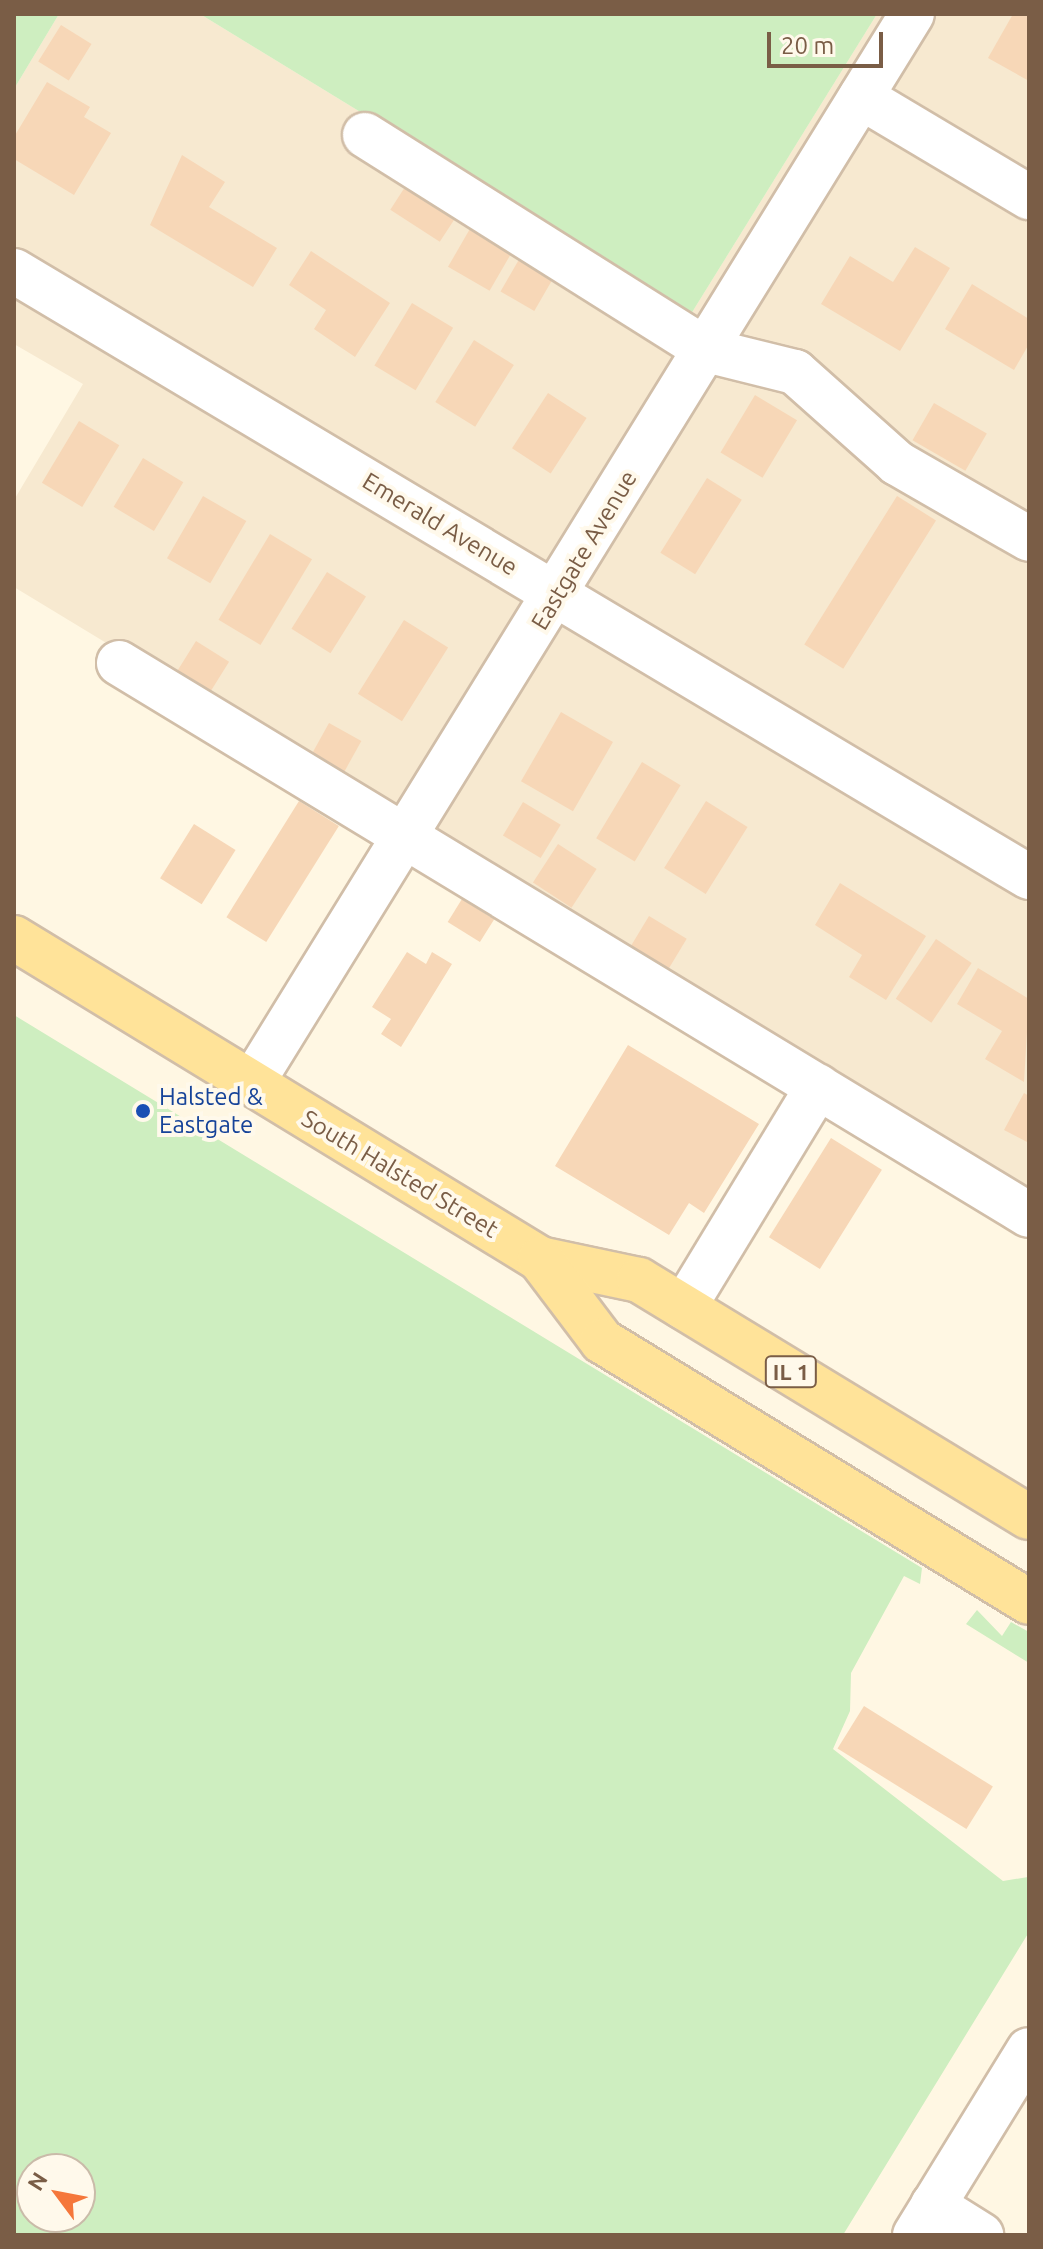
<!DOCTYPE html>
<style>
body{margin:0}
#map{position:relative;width:1043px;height:2249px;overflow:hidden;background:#fff7e3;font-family:Ubuntu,sans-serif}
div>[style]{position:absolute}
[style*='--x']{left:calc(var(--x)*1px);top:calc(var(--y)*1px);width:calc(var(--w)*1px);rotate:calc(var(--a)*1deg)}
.residential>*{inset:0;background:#f7e9d0}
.green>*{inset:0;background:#ceeec0}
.building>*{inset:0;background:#f7d7b7;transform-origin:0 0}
.roads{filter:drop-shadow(2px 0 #d1bea8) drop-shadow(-2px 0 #d1bea8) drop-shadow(0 2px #d1bea8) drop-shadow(0 -2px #d1bea8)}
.minor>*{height:44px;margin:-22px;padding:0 22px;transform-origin:22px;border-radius:22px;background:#fff}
.major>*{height:44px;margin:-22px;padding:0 22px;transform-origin:22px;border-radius:22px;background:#ffe399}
.dots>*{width:22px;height:22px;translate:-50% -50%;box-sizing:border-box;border:4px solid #fff9eb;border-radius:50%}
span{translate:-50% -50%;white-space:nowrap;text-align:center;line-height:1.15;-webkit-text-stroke:8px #fff9eb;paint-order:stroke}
.shield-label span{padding:2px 6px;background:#fff9eb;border:2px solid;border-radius:6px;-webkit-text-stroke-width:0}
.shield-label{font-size:22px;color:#7a5d46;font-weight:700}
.street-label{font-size:24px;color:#7a5d46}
.transit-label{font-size:24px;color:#164399}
.left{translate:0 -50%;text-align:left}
.frame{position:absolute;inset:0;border:16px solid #7a5d46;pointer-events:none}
.north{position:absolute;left:16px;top:2153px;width:80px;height:80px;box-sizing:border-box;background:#fff9eb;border:2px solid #cabba9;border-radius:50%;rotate:302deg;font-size:22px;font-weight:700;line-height:32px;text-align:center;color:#7a5d46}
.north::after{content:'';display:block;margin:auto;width:28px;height:36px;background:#f5773b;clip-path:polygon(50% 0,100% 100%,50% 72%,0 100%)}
.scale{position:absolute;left:767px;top:32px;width:116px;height:36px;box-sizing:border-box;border:4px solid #7a5d46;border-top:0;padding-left:10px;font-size:24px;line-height:28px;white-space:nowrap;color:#7a5d46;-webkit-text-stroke:6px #fff9eb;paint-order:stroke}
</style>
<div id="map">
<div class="residential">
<div style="clip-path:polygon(59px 14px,200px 14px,691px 314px,877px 14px,1029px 14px,1029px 1202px,14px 587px,14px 500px,83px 384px,14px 344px,14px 89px)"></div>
</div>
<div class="green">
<div style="clip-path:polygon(14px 14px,59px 14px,14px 89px)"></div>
<div style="clip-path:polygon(200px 14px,877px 14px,691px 314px)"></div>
<div style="clip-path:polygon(evenodd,14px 1015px,922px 1568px,920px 1584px,904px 1576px,851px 1673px,850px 1711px,833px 1749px,1003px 1881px,1028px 1877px,1029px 1932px,843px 2235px,14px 2235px,14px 1015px,80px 2169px,80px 2217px,32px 2217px,32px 2169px,80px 2169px)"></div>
<div style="clip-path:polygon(977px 1610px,1002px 1636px,1011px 1622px,1029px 1632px,1029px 1663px,966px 1624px)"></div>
</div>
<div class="building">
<div style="clip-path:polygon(1013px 14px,1029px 16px,1029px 81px,988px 58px)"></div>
<div style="left:61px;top:25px;width:36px;height:43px;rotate:32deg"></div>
<div style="clip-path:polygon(47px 82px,90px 107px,84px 117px,111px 133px,74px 195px,14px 159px,14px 137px)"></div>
<div style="clip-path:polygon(182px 155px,225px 182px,209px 207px,277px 248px,253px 287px,150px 225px)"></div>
<div style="left:405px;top:187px;width:59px;height:27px;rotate:33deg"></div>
<div style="left:471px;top:227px;width:48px;height:46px;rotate:30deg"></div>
<div style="clip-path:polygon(915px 247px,950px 268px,900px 351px,821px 304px,850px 256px,893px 282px)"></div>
<div style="clip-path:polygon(311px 251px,390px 303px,355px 357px,314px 329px,326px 310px,289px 285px)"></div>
<div style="left:521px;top:256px;width:39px;height:41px;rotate:30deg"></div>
<div style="clip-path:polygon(972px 284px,1029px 319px,1029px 344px,1014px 370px,945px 329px)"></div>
<div style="left:412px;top:303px;width:48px;height:73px;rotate:31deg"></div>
<div style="left:474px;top:340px;width:47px;height:73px;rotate:32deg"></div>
<div style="left:548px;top:393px;width:46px;height:66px;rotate:33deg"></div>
<div style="left:755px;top:395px;width:49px;height:67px;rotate:31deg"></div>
<div style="left:934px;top:403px;width:61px;height:43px;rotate:30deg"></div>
<div style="left:79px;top:421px;width:47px;height:72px;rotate:31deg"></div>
<div style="left:143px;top:458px;width:47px;height:57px;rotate:31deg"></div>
<div style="left:707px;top:478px;width:41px;height:88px;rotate:32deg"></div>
<div style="left:203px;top:496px;width:50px;height:72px;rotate:30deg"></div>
<div style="left:897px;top:496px;width:46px;height:175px;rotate:32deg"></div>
<div style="left:270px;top:534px;width:49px;height:100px;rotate:31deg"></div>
<div style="left:327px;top:572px;width:46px;height:67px;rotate:32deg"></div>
<div style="left:404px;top:620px;width:52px;height:87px;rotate:32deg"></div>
<div style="left:196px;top:641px;width:39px;height:43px;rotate:32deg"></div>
<div style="left:561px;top:712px;width:60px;height:80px;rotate:30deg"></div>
<div style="left:329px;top:723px;width:37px;height:38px;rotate:29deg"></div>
<div style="left:642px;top:762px;width:45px;height:89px;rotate:31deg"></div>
<div style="left:299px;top:801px;width:47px;height:137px;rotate:32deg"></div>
<div style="left:706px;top:801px;width:49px;height:79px;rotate:32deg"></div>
<div style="left:523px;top:802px;width:44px;height:39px;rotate:31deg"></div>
<div style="left:194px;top:824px;width:49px;height:64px;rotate:32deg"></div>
<div style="left:558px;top:844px;width:46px;height:46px;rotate:33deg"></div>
<div style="clip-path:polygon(840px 883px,926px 936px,886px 1000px,849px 977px,862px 955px,815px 925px)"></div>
<div style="left:462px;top:899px;width:38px;height:27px;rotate:32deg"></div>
<div style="left:649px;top:916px;width:44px;height:36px;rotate:31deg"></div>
<div style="left:936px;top:939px;width:43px;height:72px;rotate:34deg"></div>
<div style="clip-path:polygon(407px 952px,426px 964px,432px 952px,452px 964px,401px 1047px,381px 1034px,391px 1019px,372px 1007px)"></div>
<div style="clip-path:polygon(978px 968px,1029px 999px,1024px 1082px,985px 1059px,1002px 1031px,957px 1004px)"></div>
<div style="clip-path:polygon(628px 1045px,759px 1124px,704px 1213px,689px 1203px,669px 1235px,555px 1166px)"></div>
<div style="clip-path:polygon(1024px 1093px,1029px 1096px,1029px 1143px,1004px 1130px)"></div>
<div style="left:831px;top:1138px;width:60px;height:117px;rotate:32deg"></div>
<div style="left:864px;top:1706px;width:152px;height:50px;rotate:32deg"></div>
</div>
<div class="roads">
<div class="minor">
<div style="--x:861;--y:97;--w:196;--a:30.8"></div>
<div style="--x:365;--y:135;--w:403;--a:32.2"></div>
<div style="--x:706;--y:350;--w:92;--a:13.9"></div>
<div style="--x:795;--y:372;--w:137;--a:41.7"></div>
<div style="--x:897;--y:463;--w:152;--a:29.9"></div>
<div style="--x:14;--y:271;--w:1182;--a:30.84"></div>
<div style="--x:119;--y:663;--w:1064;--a:31.24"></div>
<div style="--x:252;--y:1083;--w:1256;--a:-58.31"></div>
<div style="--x:684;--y:1307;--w:258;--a:-58.7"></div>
<div style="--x:933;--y:2205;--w:57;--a:32"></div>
<div style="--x:915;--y:2235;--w:217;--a:-58.4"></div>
</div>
<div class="major">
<div style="--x:14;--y:938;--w:616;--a:31.39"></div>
<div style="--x:540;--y:1259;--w:101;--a:12"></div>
<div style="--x:639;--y:1280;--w:456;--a:31.3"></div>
<div style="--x:540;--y:1259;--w:103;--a:52.9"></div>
<div style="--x:602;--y:1341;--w:500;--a:31.43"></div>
</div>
</div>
<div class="dots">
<div style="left:143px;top:1111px;background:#1a4fb4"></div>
</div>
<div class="shield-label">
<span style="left:791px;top:1372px">IL 1</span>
</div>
<div class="street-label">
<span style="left:440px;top:524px;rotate:31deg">Emerald Avenue</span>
<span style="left:584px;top:550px;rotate:-59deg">Eastgate Avenue</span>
<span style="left:400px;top:1174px;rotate:31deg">South Halsted Street</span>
</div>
<div class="transit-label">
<span class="left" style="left:159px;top:1111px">Halsted &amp;<br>Eastgate</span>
</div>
<div class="frame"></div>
<div class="north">N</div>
<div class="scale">20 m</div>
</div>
